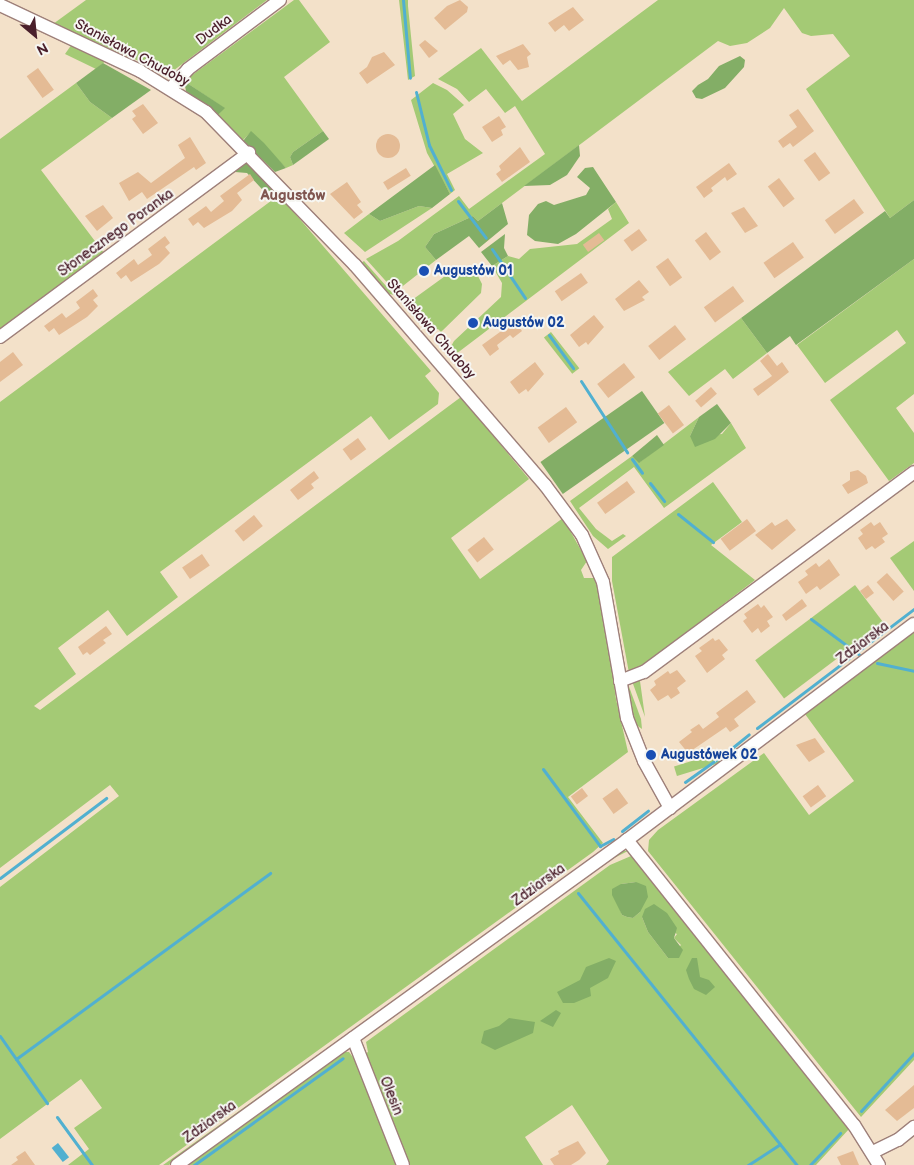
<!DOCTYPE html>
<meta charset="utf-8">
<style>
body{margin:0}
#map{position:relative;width:914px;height:1165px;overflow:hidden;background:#f3e1c9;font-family:"Balsamiq Sans",sans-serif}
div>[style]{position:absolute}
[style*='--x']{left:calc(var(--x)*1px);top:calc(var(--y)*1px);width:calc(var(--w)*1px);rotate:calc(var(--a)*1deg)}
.green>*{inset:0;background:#a4ca75;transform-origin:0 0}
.forest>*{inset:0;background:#83ae66;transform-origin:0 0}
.water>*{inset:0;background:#51b0d0;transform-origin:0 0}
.stream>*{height:3px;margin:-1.5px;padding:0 1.5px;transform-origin:1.5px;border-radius:1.5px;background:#51b0d0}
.building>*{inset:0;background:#e4bb95;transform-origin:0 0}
.round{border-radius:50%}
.roads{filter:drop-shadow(1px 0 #9e807a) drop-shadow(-1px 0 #9e807a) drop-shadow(0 1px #9e807a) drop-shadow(0 -1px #9e807a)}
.street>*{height:12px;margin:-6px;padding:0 6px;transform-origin:6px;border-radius:6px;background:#fff}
.dots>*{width:14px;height:14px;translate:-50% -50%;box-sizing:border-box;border:2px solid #f6f6f2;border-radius:50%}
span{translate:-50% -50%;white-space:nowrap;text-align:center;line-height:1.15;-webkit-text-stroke:4px #f6f6f2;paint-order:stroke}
.street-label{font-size:14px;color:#4a1f2b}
.transit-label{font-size:14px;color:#164399;font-weight:700}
.left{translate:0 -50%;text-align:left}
.neighbourhood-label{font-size:15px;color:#805650;font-weight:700}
.north{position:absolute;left:10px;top:10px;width:50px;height:50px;-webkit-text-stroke:4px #f6f6f2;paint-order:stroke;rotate:152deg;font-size:14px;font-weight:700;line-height:20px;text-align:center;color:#4a1f2b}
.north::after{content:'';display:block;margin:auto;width:18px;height:22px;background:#4a1f2b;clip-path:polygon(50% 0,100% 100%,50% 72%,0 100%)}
</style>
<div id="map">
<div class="green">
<div style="clip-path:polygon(86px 0,267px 0,169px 74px,53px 24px)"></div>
<div style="clip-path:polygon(294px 0,299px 0,330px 42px,284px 77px,323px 131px,293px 152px,290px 157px,293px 165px,286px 168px,251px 132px,243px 140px,217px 116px,224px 108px,184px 81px)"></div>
<div style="clip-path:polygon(399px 0,408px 0,408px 6px,415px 76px,408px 80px)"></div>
<div style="clip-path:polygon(658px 0,914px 0,914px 200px,890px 218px,806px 89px,850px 56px,833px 34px,811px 36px,802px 33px,784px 8px,770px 28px,747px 43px,730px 46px,718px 41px,478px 221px,473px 216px,434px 234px,425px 247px,436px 260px,399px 289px,392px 288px,366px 259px,398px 241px,459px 196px,469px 209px,545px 154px,515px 106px,505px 113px,486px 89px,469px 102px,457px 89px,438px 79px,481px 48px,522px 101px)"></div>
<div style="clip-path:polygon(72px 44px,107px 60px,96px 69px,65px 54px)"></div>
<div style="clip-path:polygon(76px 83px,90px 102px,112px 118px,41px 170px,104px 253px,0 330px,0 139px)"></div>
<div style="clip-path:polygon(433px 83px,447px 90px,464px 105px,453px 114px,465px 139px,483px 153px,447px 174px,455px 190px,450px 194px,427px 153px,411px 100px)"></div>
<div style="clip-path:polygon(279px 195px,431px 371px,425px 376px,439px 393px,438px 404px,389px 440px,371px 416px,160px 572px,178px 597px,127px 636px,108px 610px,58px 648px,76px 674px,34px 706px,40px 710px,461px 397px,529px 479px,451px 538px,480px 579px,563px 518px,587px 561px,581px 570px,584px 578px,594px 578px,599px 590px,606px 620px,616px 699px,628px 752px,568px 797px,603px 843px,593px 852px,159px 1165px,68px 1165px,89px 1149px,74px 1128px,102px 1108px,81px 1079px,0 1139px,0 887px,119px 796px,110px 785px,0 868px,0 402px)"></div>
<div style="clip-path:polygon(616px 202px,629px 223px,452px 357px,449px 350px,454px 341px,501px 297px,502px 283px,492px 266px,508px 256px,519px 259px,530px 249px,577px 244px,612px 219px,608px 209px)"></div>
<div style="clip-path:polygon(419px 206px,432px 208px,365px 252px,344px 233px,369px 214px,380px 221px)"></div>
<div style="clip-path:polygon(914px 259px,914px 394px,896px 408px,914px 433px,914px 463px,889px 481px,830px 400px,906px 343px,897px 330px,825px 383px,797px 345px)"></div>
<div style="clip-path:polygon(364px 261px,394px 295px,386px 293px,361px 263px)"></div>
<div style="clip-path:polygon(459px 266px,476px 272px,482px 284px,481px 293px,441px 332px,438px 329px,427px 331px,414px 317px,412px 300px)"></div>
<div style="clip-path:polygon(741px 318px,767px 353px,733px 379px,725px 369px,689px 396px,668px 372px)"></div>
<div style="left:551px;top:332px;width:46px;height:9px;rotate:52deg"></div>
<div style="clip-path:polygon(699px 417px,690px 436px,722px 434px,731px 423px,746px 448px,664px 508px,634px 467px,579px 508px,596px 529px,612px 541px,623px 534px,626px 536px,608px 549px,593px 536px,570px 501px,632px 456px,640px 462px)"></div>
<div style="clip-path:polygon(713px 482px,742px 522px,711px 545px,755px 580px,637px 670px,629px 673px,612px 581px,612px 557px)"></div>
<div style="clip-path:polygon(914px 541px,914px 591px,890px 558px)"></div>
<div style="left:855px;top:585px;width:48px;height:125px;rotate:53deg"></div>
<div style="clip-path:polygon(914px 632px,914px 1060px,861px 1117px,648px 851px,649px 840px,658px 830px,764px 753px,809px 815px,854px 781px,805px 714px)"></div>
<div style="clip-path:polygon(641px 678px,640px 681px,645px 717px,632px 681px)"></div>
<div style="clip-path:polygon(628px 684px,641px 719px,642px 729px,635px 724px,626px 689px)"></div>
<div style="left:718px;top:753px;width:10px;height:46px;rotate:73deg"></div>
<div style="clip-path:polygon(620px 851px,628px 851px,608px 861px,373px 1030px)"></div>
<div style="clip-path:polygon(evenodd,631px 856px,849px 1129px,816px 1165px,606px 1165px,609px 1161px,572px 1105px,525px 1137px,543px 1165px,408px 1165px,365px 1054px,368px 1052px,366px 1042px,610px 865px,631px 856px,636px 882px,640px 912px,633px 918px,627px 917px,622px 915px,619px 907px,621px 884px,636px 882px,631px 856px,642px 917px,677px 934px,674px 938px,681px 945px,668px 958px,648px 932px,642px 917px)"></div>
<div style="clip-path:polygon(360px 1025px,362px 1027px,169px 1165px,163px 1165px)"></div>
<div style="clip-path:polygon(343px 1052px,349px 1052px,355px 1060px,396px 1165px,184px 1165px)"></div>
</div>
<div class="forest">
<div style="clip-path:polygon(740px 56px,745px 60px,744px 67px,725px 88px,702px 99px,696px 98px,692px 91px,698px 85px,708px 79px,719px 66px)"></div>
<div style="clip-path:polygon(103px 63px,151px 90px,112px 118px,90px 102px,76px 83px)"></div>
<div style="clip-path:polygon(184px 81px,225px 108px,217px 116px,186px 91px)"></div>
<div style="clip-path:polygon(251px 131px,264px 143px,286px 168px,275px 172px,243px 141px)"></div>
<div style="clip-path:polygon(323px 131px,329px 139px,293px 165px,290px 157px,293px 152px)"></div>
<div style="clip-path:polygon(579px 145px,580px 156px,567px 175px,550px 185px,524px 186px)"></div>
<div style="clip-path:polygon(245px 161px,283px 191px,272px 200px,247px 173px,235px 172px)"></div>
<div style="clip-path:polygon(435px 165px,450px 194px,432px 208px,419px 206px,380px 221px,369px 214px)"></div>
<div style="clip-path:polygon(593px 167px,616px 202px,576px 234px,558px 244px,535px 241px,527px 235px,529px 215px,538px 204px,546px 201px,554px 205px,586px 195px,590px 188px,577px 177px,585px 168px)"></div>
<div style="clip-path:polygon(914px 200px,914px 259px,796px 345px,790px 336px,767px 353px,741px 318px,885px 211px,890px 218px)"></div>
<div style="clip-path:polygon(502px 203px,508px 224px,479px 248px,469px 236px,436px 260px,425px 247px,434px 234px,473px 216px,478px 221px)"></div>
<div style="clip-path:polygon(505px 234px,504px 248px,508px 256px,492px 266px,481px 252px)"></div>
<div style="left:642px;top:391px;width:39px;height:124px;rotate:55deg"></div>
<div style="clip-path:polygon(717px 404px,731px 423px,715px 439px,695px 447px,690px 436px,699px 417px)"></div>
<div style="clip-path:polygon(657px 435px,664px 445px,639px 463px,632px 456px)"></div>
<div style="clip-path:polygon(636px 882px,646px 886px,648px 897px,640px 912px,633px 918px,627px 917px,622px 915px,612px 895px,612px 889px,621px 884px)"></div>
<div style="clip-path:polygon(654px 904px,667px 913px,677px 928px,674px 938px,683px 950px,679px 958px,668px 958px,648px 932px,642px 917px,645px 909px)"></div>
<div style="clip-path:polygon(609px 958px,616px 961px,608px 978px,590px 988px,591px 996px,574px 1003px,563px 1003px,557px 992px,580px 980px,586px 967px)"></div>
<div style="clip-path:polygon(692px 958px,697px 958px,700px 977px,709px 980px,715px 987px,706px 995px,694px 989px,689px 979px,686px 970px)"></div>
<div style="clip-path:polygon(556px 1010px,561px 1013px,553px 1027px,540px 1021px)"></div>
<div style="clip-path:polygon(509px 1018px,535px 1022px,533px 1033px,495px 1050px,481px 1043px,484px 1031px,499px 1026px)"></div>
</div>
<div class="water">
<div style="left:58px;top:1143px;width:18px;height:8px;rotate:52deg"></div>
</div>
<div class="stream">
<div style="--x:403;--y:0;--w:78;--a:84.9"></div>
<div style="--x:416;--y:92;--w:55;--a:76.2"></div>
<div style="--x:429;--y:145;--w:50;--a:63.9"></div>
<div style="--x:458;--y:201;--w:46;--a:52.9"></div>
<div style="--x:492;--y:249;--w:59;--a:56"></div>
<div style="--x:549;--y:335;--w:41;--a:54"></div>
<div style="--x:581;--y:381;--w:85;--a:57.1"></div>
<div style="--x:632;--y:459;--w:17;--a:54"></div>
<div style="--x:650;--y:483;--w:23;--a:52"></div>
<div style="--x:678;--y:514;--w:45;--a:38.7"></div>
<div style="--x:811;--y:619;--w:62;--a:36.5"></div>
<div style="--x:877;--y:663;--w:38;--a:12"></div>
<div style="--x:757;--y:728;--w:197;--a:-37.2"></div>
<div style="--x:727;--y:752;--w:28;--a:-39"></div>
<div style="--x:543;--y:769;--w:96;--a:53.5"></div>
<div style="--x:600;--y:846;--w:15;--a:-28"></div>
<div style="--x:685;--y:782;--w:43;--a:-35.5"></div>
<div style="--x:622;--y:831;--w:33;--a:-38"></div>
<div style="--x:0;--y:878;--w:133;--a:-37"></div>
<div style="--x:578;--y:893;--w:349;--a:51.2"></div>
<div style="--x:0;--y:1036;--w:82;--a:55"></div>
<div style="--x:16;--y:1059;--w:315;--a:-36.2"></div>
<div style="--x:861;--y:1111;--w:79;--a:-47.6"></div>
<div style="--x:57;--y:1117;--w:59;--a:53.9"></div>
<div style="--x:194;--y:1165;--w:183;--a:-35.7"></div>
<div style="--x:748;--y:1165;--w:38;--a:-33"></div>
<div style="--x:810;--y:1165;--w:44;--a:-46.8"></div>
</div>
<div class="building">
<div style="clip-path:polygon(460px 0,468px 7px,467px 12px,445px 30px,434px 18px,447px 6px)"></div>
<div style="clip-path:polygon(573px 7px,584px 20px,569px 31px,564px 25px,555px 32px,548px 23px)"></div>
<div style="clip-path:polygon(425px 40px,438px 51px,429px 58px,419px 45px)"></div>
<div style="clip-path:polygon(523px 44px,531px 54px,527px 57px,529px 67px,518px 70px,510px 60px,503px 65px,496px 56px)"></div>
<div style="clip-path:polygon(384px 52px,395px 65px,367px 84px,359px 73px,367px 67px,372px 57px)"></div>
<div style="left:38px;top:68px;width:27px;height:14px;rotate:54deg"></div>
<div style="clip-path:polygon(143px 104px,158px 123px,143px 134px,132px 119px,136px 116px,132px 111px)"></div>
<div style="clip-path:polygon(798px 109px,814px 131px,793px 147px,790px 143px,783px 148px,778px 141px,797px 127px,789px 115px)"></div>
<div style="clip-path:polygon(499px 116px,506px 127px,501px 130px,503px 135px,492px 142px,482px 127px)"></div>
<div class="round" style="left:376px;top:134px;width:24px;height:24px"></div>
<div style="clip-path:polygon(190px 137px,206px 163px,196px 170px,194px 167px,147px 199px,142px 192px,129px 201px,119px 183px,138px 172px,151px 183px,185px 158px,178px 145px)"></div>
<div style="clip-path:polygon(520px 147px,530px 162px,502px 182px,496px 174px,501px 170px,499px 166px)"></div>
<div style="left:815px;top:152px;width:26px;height:14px;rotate:54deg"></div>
<div style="clip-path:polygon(729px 163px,737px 174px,727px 181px,725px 177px,711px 188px,713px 191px,704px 198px,696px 187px)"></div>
<div style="left:406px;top:168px;width:9px;height:27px;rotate:58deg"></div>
<div style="clip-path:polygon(250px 174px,254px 180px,237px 193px,242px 200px,232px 211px,204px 228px,198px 222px,193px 226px,188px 219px,206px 206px,211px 212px,224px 201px,220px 196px)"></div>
<div style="left:779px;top:178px;width:26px;height:14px;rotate:53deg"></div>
<div style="clip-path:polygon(347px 182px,361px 202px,357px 205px,363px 212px,354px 219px,330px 194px)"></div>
<div style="left:854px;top:199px;width:17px;height:36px;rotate:54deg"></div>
<div style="clip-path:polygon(103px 205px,113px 218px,97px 231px,85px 216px)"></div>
<div style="clip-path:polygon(744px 207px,758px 226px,745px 233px,731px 213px)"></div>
<div style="left:639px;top:229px;width:14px;height:19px;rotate:54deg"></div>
<div style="left:706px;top:232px;width:25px;height:14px;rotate:53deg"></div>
<div style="left:599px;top:233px;width:9px;height:20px;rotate:54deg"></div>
<div style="clip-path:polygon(165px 236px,170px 243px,165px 247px,170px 253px,159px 264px,131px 282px,126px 275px,121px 279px,116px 273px,134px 259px,138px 265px,152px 255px,148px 249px)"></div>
<div style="left:793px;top:242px;width:19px;height:36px;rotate:55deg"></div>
<div style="left:668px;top:258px;width:24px;height:15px;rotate:54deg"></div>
<div style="left:581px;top:273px;width:12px;height:32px;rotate:55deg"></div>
<div style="clip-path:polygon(639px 280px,649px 292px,642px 297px,645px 300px,624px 311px,615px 299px)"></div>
<div style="left:733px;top:286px;width:19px;height:36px;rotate:54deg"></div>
<div style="clip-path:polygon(93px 289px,98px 296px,93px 300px,98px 306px,87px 317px,59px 335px,54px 328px,49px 332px,44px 326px,62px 313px,66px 318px,80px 308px,76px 302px)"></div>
<div style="clip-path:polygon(594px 315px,604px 327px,588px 345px,586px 342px,579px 347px,570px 335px)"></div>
<div style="clip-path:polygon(515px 321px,522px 331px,513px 338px,510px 335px,497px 345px,499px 349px,490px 356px,482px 345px)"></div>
<div style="left:675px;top:325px;width:18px;height:34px;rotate:52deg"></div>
<div style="clip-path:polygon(13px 352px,23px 365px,0 382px,0 362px)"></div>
<div style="clip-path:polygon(768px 354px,777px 366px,782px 362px,789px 372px,758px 396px,753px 389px,772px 376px,760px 361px)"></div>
<div style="clip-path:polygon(535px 362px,544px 374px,528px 392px,526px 389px,519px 394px,510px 382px)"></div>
<div style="left:624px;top:363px;width:18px;height:34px;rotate:52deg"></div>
<div style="left:711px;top:387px;width:9px;height:21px;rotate:49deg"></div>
<div style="left:669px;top:405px;width:25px;height:14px;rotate:53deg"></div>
<div style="left:566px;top:407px;width:19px;height:35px;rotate:54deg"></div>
<div style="left:358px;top:438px;width:14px;height:19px;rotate:54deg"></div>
<div style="clip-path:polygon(858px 470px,866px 476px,868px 483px,848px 494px,842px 485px,850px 480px,850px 472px)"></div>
<div style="clip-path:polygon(314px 471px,319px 478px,311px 484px,314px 488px,298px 500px,290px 490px)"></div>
<div style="left:627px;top:481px;width:14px;height:37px;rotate:54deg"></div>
<div style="left:254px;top:515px;width:14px;height:25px;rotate:51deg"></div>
<div style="left:747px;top:519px;width:15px;height:33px;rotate:53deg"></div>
<div style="clip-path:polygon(787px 519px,796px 530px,772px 550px,755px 535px,772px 522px,775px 526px)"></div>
<div style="clip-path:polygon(871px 522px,874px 526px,880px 522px,888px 534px,882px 538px,885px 542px,875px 549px,872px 546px,866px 550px,858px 538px,863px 534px,860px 530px)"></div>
<div style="left:484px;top:537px;width:16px;height:21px;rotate:52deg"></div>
<div style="left:202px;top:554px;width:14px;height:24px;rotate:56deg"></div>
<div style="clip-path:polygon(829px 559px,840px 575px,820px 590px,817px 586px,806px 594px,798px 582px,808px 575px,805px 571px,816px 563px,819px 567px)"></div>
<div style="left:887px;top:573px;width:25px;height:14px;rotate:48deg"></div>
<div style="left:868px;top:585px;width:10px;height:10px;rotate:53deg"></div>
<div style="clip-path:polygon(802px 599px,807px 606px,786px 621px,782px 615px)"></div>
<div style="clip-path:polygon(758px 604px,761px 608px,764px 605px,773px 617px,767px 621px,770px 626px,761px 633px,758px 628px,752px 633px,743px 621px,747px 618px,744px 614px)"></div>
<div style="clip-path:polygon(106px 626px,112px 634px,103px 640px,106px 643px,90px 655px,87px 652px,83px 655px,78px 647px)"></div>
<div style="clip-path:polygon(713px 638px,715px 641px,719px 639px,728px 650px,722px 655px,725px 659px,707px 673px,695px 656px,702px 651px,699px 648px)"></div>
<div style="clip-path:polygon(677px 670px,686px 681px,677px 688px,680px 693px,671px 699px,668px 695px,658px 701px,650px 690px,656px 685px,654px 681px,668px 671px,670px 674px)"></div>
<div style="clip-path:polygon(747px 690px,756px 702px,734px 719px,739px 726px,730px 732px,726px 727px,688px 753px,679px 742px,692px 732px,690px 730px,699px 724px,703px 729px,719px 717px,716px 713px)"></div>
<div style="clip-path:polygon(815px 738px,825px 752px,809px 762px,796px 745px)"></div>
<div style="left:818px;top:785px;width:14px;height:19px;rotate:54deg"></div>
<div style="left:582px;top:788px;width:10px;height:14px;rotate:53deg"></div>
<div style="left:617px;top:788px;width:19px;height:18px;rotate:54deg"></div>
<div style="clip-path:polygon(914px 1085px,914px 1108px,897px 1121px,885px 1110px)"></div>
<div style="clip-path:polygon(578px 1141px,586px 1153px,579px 1160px,571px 1165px,554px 1165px,550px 1159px,559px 1154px,558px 1151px)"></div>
<div style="clip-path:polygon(25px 1151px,35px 1165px,11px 1165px,18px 1160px,16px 1157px)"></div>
<div style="clip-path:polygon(853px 1151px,859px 1165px,841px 1165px,837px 1157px)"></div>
</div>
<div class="roads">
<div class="street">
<div style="--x:0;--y:5;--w:155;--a:25.2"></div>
<div style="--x:140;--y:71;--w:78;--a:31.8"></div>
<div style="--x:206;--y:112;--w:214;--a:45.8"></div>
<div style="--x:355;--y:265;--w:291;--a:49.2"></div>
<div style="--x:545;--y:485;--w:62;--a:53.5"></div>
<div style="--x:582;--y:535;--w:51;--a:65.9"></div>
<div style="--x:603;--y:582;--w:138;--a:80"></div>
<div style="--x:627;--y:718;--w:46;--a:68.4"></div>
<div style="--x:644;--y:761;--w:54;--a:61"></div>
<div style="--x:171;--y:88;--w:25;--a:-48"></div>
<div style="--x:188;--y:69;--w:115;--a:-36.9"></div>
<div style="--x:0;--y:337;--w:310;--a:-36.5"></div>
<div style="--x:620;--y:681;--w:26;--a:-21"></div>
<div style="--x:644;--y:672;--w:336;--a:-36.5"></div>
<div style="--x:627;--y:840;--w:364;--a:51.5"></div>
<div style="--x:854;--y:1125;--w:47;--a:58"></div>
<div style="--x:353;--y:1038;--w:136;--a:68.5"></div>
<div style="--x:873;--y:1152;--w:28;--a:-26"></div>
<div style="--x:898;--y:1140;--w:21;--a:-39"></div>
<div style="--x:177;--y:1165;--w:555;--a:-35.84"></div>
<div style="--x:627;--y:840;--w:359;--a:-37"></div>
</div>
</div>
<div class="dots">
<div style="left:424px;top:271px;background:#1a4fb4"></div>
<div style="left:473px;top:323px;background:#1a4fb4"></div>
<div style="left:651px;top:755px;background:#1a4fb4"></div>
</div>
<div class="street-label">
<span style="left:214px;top:30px;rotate:-37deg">Dudka</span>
<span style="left:132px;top:53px;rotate:28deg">Stanisława Chudoby</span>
<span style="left:116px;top:233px;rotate:-36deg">Słonecznego Poranka</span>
<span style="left:431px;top:329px;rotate:49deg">Stanisława Chudoby</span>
<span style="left:863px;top:643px;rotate:-37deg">Zdziarska</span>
<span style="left:539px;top:885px;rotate:-36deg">Zdziarska</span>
<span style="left:391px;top:1096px;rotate:68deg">Olesin</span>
<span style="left:210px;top:1122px;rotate:-36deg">Zdziarska</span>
</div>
<div class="transit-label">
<span class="left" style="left:434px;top:271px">Augustów 01</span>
<span class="left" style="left:483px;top:323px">Augustów 02</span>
<span class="left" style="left:661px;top:755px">Augustówek 02</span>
</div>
<div class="neighbourhood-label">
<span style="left:293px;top:196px">Augustów</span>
</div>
<div class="north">N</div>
</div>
